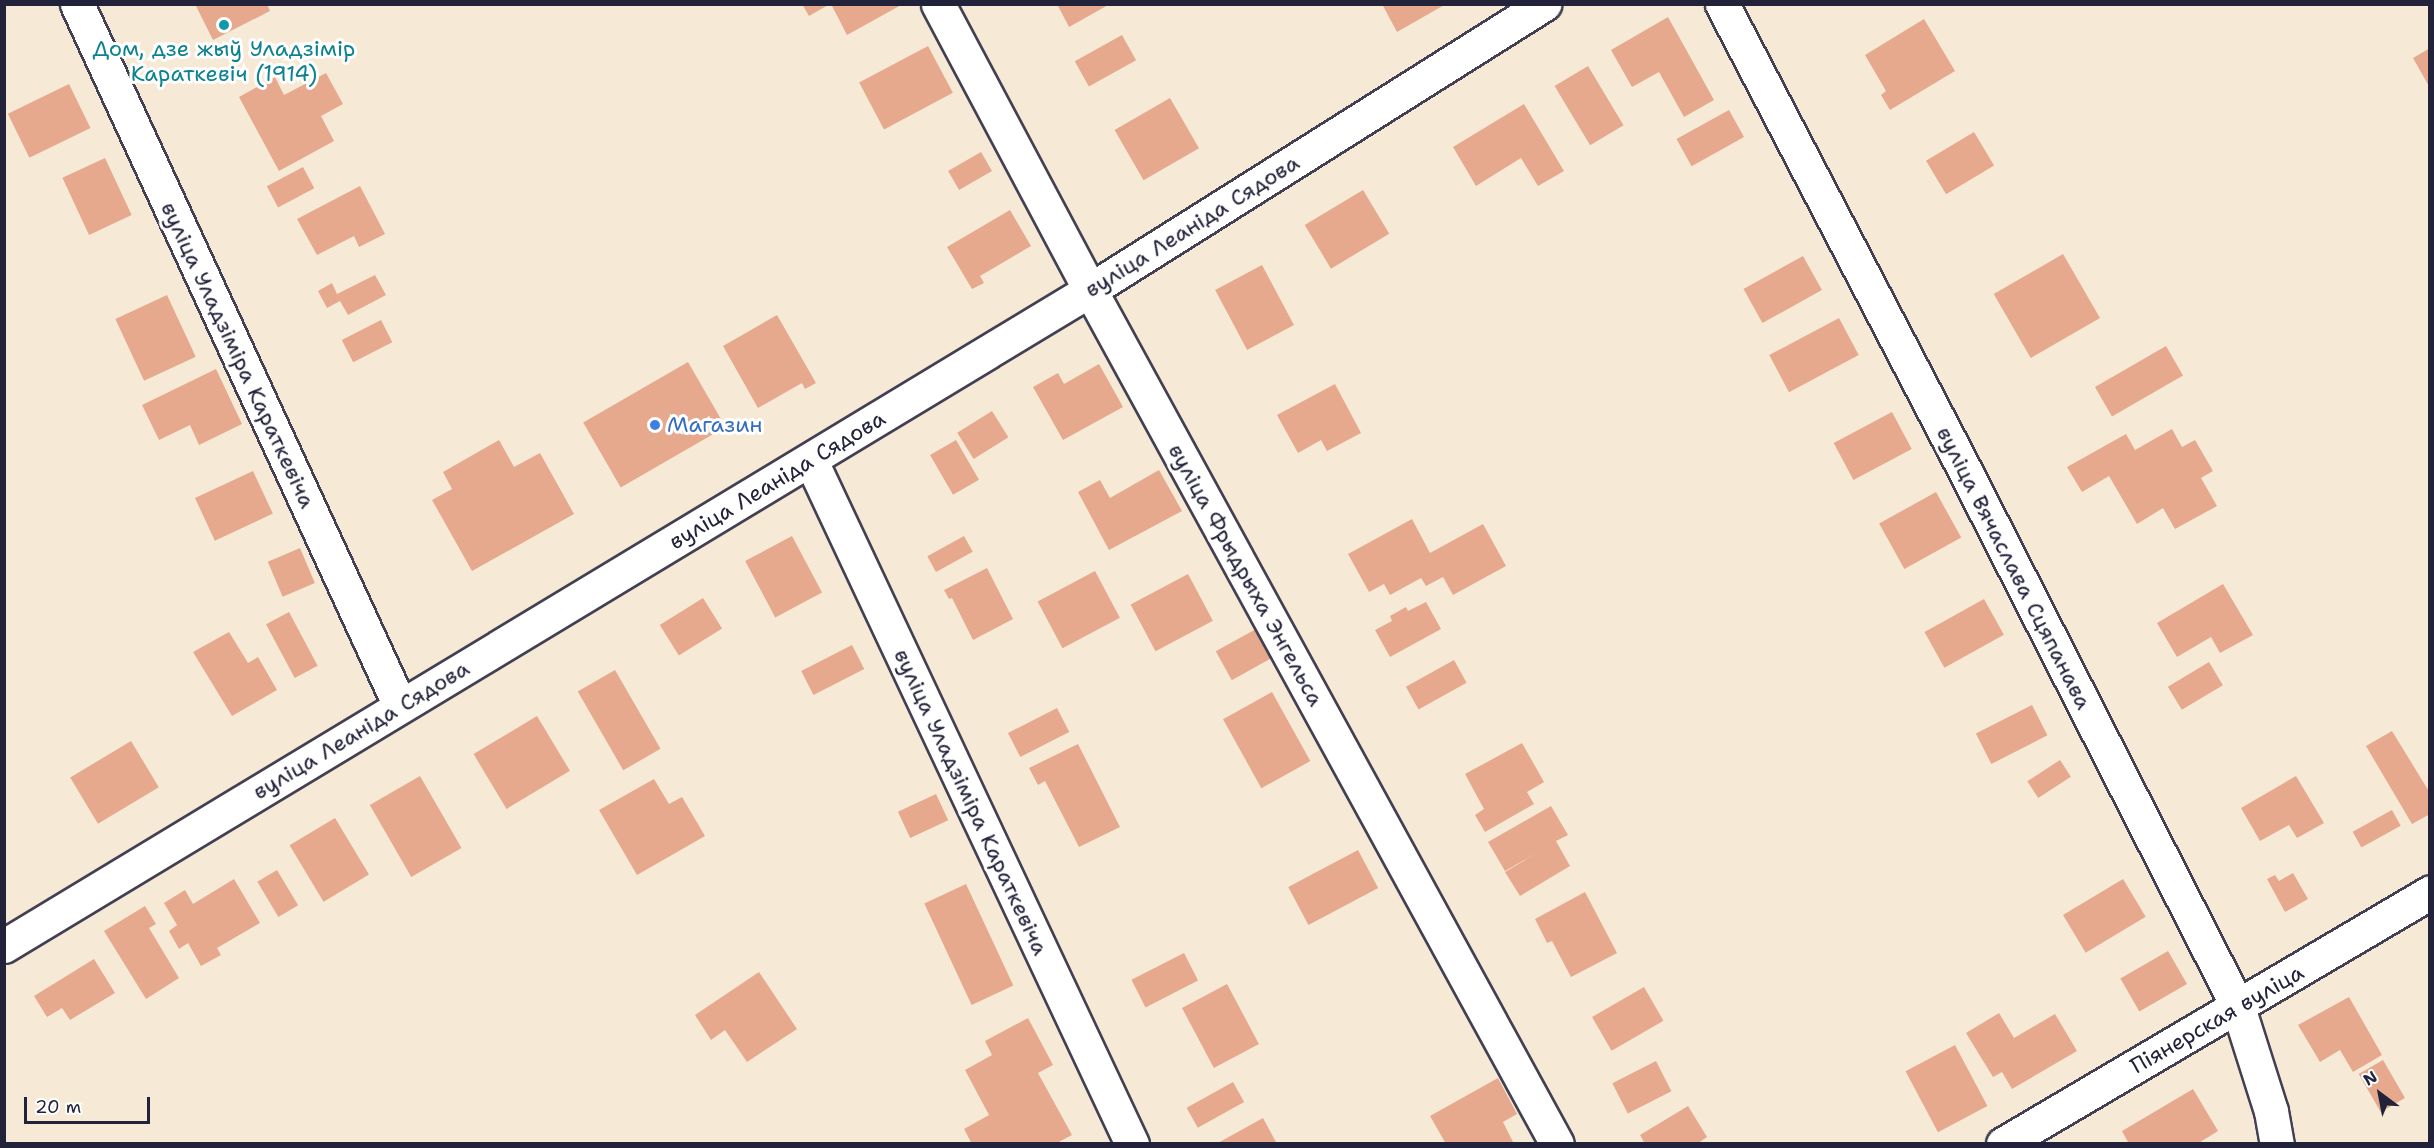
<!DOCTYPE html>
<meta charset="utf-8">
<style>
body{margin:0}
#map{position:relative;width:2434px;height:1148px;overflow:hidden;background:#f6ead6;font-family:"Shantell Sans",sans-serif}
div>[style]{position:absolute}
[style*='--x']{left:calc(var(--x)*1px);top:calc(var(--y)*1px);width:calc(var(--w)*1px);rotate:calc(var(--a)*1deg)}
.building>*{inset:0;background:#e6a98d;transform-origin:0 0}
.roads{filter:drop-shadow(2px 0 #424052) drop-shadow(-2px 0 #424052) drop-shadow(0 2px #424052) drop-shadow(0 -2px #424052)}
.minor>*{height:33px;margin:-16.5px;padding:0 16.5px;transform-origin:16.5px;border-radius:16.5px;background:#fff}
.secondary>*{height:33px;margin:-16.5px;padding:0 16.5px;transform-origin:16.5px;border-radius:16.5px;background:#fff}
.dots>*{width:16px;height:16px;translate:-50% -50%;box-sizing:border-box;border:3px solid #fff;border-radius:50%}
span{translate:-50% -50%;white-space:nowrap;text-align:center;line-height:1.15;-webkit-text-stroke:6px #fff;paint-order:stroke}
.culture-label{font-size:22px;color:#0d838f}
.street-label{font-size:22px;color:#22223b}
.shop-label{font-size:22px;color:#366cbe}
.left{translate:0 -50%;text-align:left}
.frame{position:absolute;inset:0;border:6px solid #22223b;pointer-events:none}
.north{position:absolute;left:2350px;top:1064px;width:60px;height:60px;-webkit-text-stroke:4px #fff;paint-order:stroke;rotate:328deg;font-size:16px;font-weight:700;line-height:24px;text-align:center;color:#22223b}
.north::after{content:'';display:block;margin:auto;width:21px;height:27px;background:#22223b;clip-path:polygon(50% 0,100% 100%,50% 72%,0 100%)}
.scale{position:absolute;left:24px;top:1097px;width:126px;height:27px;box-sizing:border-box;border:3px solid #22223b;border-top:0;padding-left:8px;font-size:18px;line-height:21px;white-space:nowrap;color:#22223b;-webkit-text-stroke:4px #fff;paint-order:stroke}
</style>
<div id="map">
<div class="building">
<div style="clip-path:polygon(195px 4px,267px 4px,270px 11px,213px 40px)"></div>
<div style="clip-path:polygon(802px 4px,830px 4px,809px 16px)"></div>
<div style="clip-path:polygon(831px 4px,903px 4px,847px 35px)"></div>
<div style="clip-path:polygon(1057px 4px,1110px 4px,1069px 27px)"></div>
<div style="clip-path:polygon(1382px 4px,1446px 4px,1397px 32px)"></div>
<div style="clip-path:polygon(1668px 17px,1714px 100px,1684px 117px,1659px 72px,1632px 87px,1611px 50px)"></div>
<div style="clip-path:polygon(1924px 19px,1955px 71px,1890px 110px,1881px 95px,1886px 91px,1865px 55px)"></div>
<div style="left:1122px;top:35px;width:29px;height:54px;rotate:61deg"></div>
<div style="left:928px;top:46px;width:53px;height:78px;rotate:62deg"></div>
<div style="clip-path:polygon(2430px 48px,2430px 88px,2413px 58px)"></div>
<div style="left:1588px;top:66px;width:69px;height:39px;rotate:59deg"></div>
<div style="clip-path:polygon(326px 73px,343px 104px,321px 116px,334px 141px,279px 171px,239px 97px,275px 77px,284px 95px)"></div>
<div style="left:69px;top:84px;width:49px;height:68px;rotate:64deg"></div>
<div style="left:1170px;top:98px;width:58px;height:64px;rotate:60deg"></div>
<div style="clip-path:polygon(1524px 104px,1564px 171px,1538px 186px,1521px 158px,1476px 186px,1453px 147px)"></div>
<div style="left:1729px;top:110px;width:31px;height:60px;rotate:61deg"></div>
<div style="left:1974px;top:132px;width:39px;height:56px;rotate:59deg"></div>
<div style="left:981px;top:152px;width:22px;height:38px;rotate:60deg"></div>
<div style="left:105px;top:158px;width:63px;height:47px;rotate:65deg"></div>
<div style="left:303px;top:167px;width:24px;height:41px;rotate:62deg"></div>
<div style="clip-path:polygon(360px 186px,385px 234px,359px 247px,354px 236px,317px 255px,297px 219px)"></div>
<div style="left:1363px;top:190px;width:51px;height:68px;rotate:59deg"></div>
<div style="clip-path:polygon(1010px 210px,1031px 246px,980px 276px,984px 283px,972px 289px,947px 247px)"></div>
<div style="left:2063px;top:254px;width:74px;height:80px;rotate:60deg"></div>
<div style="left:1803px;top:256px;width:39px;height:68px;rotate:61deg"></div>
<div style="left:1262px;top:265px;width:68px;height:53px;rotate:62deg"></div>
<div style="clip-path:polygon(375px 275px,386px 295px,348px 315px,340px 301px,327px 308px,318px 291px,332px 283px,337px 294px)"></div>
<div style="left:167px;top:295px;width:68px;height:57px;rotate:65deg"></div>
<div style="clip-path:polygon(777px 315px,816px 383px,805px 389px,802px 383px,758px 408px,723px 346px)"></div>
<div style="left:1839px;top:318px;width:42px;height:79px;rotate:62deg"></div>
<div style="left:381px;top:320px;width:25px;height:44px;rotate:63deg"></div>
<div style="left:2166px;top:346px;width:34px;height:82px;rotate:60deg"></div>
<div style="left:688px;top:362px;width:75px;height:121px;rotate:60deg"></div>
<div style="clip-path:polygon(1099px 364px,1123px 407px,1063px 440px,1033px 387px,1058px 373px,1064px 384px)"></div>
<div style="clip-path:polygon(216px 369px,242px 424px,199px 445px,190px 425px,159px 440px,142px 405px)"></div>
<div style="clip-path:polygon(1335px 384px,1361px 433px,1327px 451px,1321px 440px,1298px 453px,1277px 415px)"></div>
<div style="left:992px;top:411px;width:31px;height:41px;rotate:58deg"></div>
<div style="left:1892px;top:412px;width:42px;height:66px;rotate:62deg"></div>
<div style="clip-path:polygon(2172px 429px,2182px 447px,2195px 440px,2213px 471px,2201px 478px,2217px 506px,2175px 529px,2163px 508px,2137px 524px,2109px 476px,2082px 492px,2067px 467px,2126px 434px,2135px 450px)"></div>
<div style="clip-path:polygon(499px 440px,514px 467px,540px 453px,574px 514px,472px 571px,432px 500px,452px 489px,443px 472px)"></div>
<div style="left:956px;top:440px;width:46px;height:30px;rotate:60deg"></div>
<div style="clip-path:polygon(1159px 470px,1182px 511px,1109px 550px,1078px 492px,1100px 480px,1110px 498px)"></div>
<div style="left:253px;top:471px;width:47px;height:64px;rotate:65deg"></div>
<div style="left:1936px;top:492px;width:52px;height:65px;rotate:61deg"></div>
<div style="clip-path:polygon(1412px 519px,1430px 553px,1483px 524px,1506px 566px,1453px 595px,1443px 577px,1426px 586px,1421px 578px,1390px 595px,1384px 584px,1369px 592px,1348px 554px)"></div>
<div style="left:792px;top:536px;width:64px;height:53px;rotate:62deg"></div>
<div style="left:964px;top:536px;width:18px;height:42px;rotate:61deg"></div>
<div style="left:300px;top:548px;width:38px;height:35px;rotate:67deg"></div>
<div style="clip-path:polygon(987px 568px,1013px 619px,973px 640px,952px 598px,949px 599px,944px 590px)"></div>
<div style="left:1095px;top:571px;width:53px;height:65px;rotate:62deg"></div>
<div style="left:1188px;top:574px;width:53px;height:65px;rotate:62deg"></div>
<div style="clip-path:polygon(2223px 584px,2253px 635px,2220px 653px,2211px 637px,2177px 657px,2157px 623px)"></div>
<div style="left:703px;top:598px;width:36px;height:51px;rotate:58deg"></div>
<div style="left:1984px;top:599px;width:41px;height:68px;rotate:61deg"></div>
<div style="clip-path:polygon(1426px 602px,1441px 629px,1390px 657px,1375px 630px,1392px 621px,1390px 616px,1406px 607px,1408px 611px)"></div>
<div style="left:289px;top:612px;width:61px;height:26px;rotate:62deg"></div>
<div style="left:1256px;top:629px;width:33px;height:46px;rotate:61deg"></div>
<div style="clip-path:polygon(229px 632px,248px 663px,258px 657px,277px 690px,232px 716px,193px 652px)"></div>
<div style="left:852px;top:645px;width:27px;height:57px;rotate:63deg"></div>
<div style="left:1454px;top:660px;width:26px;height:55px;rotate:61deg"></div>
<div style="left:2209px;top:662px;width:27px;height:48px;rotate:59deg"></div>
<div style="left:615px;top:670px;width:91px;height:43px;rotate:60deg"></div>
<div style="left:1272px;top:692px;width:79px;height:56px;rotate:61deg"></div>
<div style="left:2032px;top:705px;width:34px;height:63px;rotate:63deg"></div>
<div style="left:1057px;top:708px;width:27px;height:55px;rotate:63deg"></div>
<div style="left:537px;top:716px;width:64px;height:74px;rotate:59deg"></div>
<div style="clip-path:polygon(2392px 731px,2430px 793px,2430px 814px,2412px 824px,2366px 746px)"></div>
<div style="left:131px;top:741px;width:54px;height:71px;rotate:59deg"></div>
<div style="clip-path:polygon(1522px 743px,1544px 782px,1527px 792px,1534px 804px,1485px 832px,1475px 815px,1484px 809px,1465px 774px)"></div>
<div style="clip-path:polygon(1078px 744px,1120px 827px,1079px 847px,1045px 781px,1038px 785px,1029px 768px)"></div>
<div style="left:2060px;top:760px;width:20px;height:39px;rotate:57deg"></div>
<div style="left:420px;top:776px;width:83px;height:58px;rotate:60deg"></div>
<div style="clip-path:polygon(2296px 776px,2324px 823px,2297px 838px,2289px 825px,2260px 841px,2241px 808px)"></div>
<div style="clip-path:polygon(654px 779px,669px 804px,682px 797px,705px 836px,637px 875px,599px 810px)"></div>
<div style="left:936px;top:794px;width:29px;height:42px;rotate:65deg"></div>
<div style="clip-path:polygon(1551px 806px,1568px 835px,1556px 841px,1570px 866px,1520px 896px,1505px 872px,1540px 851px,1505px 871px,1488px 842px)"></div>
<div style="left:2392px;top:810px;width:18px;height:45px;rotate:61deg"></div>
<div style="left:335px;top:818px;width:66px;height:53px;rotate:59deg"></div>
<div style="left:1358px;top:850px;width:43px;height:79px;rotate:62deg"></div>
<div style="left:277px;top:870px;width:41px;height:23px;rotate:59deg"></div>
<div style="clip-path:polygon(2293px 873px,2308px 899px,2285px 912px,2267px 879px,2275px 875px,2279px 881px)"></div>
<div style="clip-path:polygon(234px 879px,260px 923px,217px 948px,221px 955px,201px 966px,188px 943px,179px 949px,169px 931px,177px 925px,164px 903px,185px 890px,193px 904px)"></div>
<div style="left:2123px;top:879px;width:44px;height:70px;rotate:59deg"></div>
<div style="left:966px;top:884px;width:112px;height:46px;rotate:65deg"></div>
<div style="clip-path:polygon(1585px 892px,1617px 953px,1571px 977px,1552px 941px,1547px 943px,1535px 919px)"></div>
<div style="clip-path:polygon(145px 906px,156px 924px,149px 928px,179px 978px,146px 999px,104px 931px)"></div>
<div style="left:2168px;top:951px;width:38px;height:55px;rotate:60deg"></div>
<div style="left:1184px;top:953px;width:31px;height:59px;rotate:63deg"></div>
<div style="clip-path:polygon(94px 959px,115px 993px,70px 1020px,62px 1008px,47px 1017px,34px 996px)"></div>
<div style="clip-path:polygon(759px 972px,797px 1029px,747px 1062px,725px 1030px,711px 1040px,695px 1015px)"></div>
<div style="left:1227px;top:984px;width:68px;height:51px;rotate:62deg"></div>
<div style="left:1644px;top:987px;width:39px;height:60px;rotate:60deg"></div>
<div style="clip-path:polygon(2349px 997px,2382px 1055px,2353px 1072px,2340px 1050px,2320px 1062px,2298px 1025px)"></div>
<div style="clip-path:polygon(1999px 1013px,2014px 1038px,2055px 1014px,2077px 1051px,2012px 1089px,2002px 1072px,1993px 1077px,1966px 1033px)"></div>
<div style="clip-path:polygon(1028px 1018px,1053px 1065px,1038px 1073px,1072px 1135px,1055px 1144px,972px 1144px,964px 1129px,989px 1115px,965px 1070px,992px 1055px,985px 1041px)"></div>
<div style="left:1955px;top:1045px;width:69px;height:56px;rotate:62deg"></div>
<div style="left:2383px;top:1060px;width:44px;height:28px;rotate:60deg"></div>
<div style="left:1656px;top:1061px;width:34px;height:49px;rotate:63deg"></div>
<div style="clip-path:polygon(1498px 1078px,1517px 1114px,1503px 1122px,1514px 1144px,1446px 1144px,1430px 1116px)"></div>
<div style="left:1233px;top:1082px;width:23px;height:53px;rotate:61deg"></div>
<div style="clip-path:polygon(2193px 1089px,2218px 1131px,2197px 1144px,2129px 1144px,2122px 1131px)"></div>
<div style="clip-path:polygon(1688px 1106px,1707px 1137px,1697px 1144px,1645px 1144px,1640px 1135px)"></div>
<div style="clip-path:polygon(1263px 1118px,1277px 1144px,1216px 1144px)"></div>
</div>
<div class="roads">
<div class="minor">
<div style="--x:77;--y:4;--w:773;--a:65.29"></div>
<div style="--x:938;--y:4;--w:324;--a:62"></div>
<div style="--x:1090;--y:290;--w:973;--a:61.33"></div>
<div style="--x:811;--y:461;--w:755;--a:64.83"></div>
<div style="--x:4;--y:946;--w:1269;--a:-31.13"></div>
<div style="--x:1090;--y:290;--w:537;--a:-32.21"></div>
<div style="--x:2003;--y:1144;--w:496;--a:-30.5"></div>
</div>
<div class="secondary">
<div style="--x:1722;--y:4;--w:515;--a:62.49"></div>
<div style="--x:1960;--y:461;--w:613;--a:63.02"></div>
<div style="--x:2238;--y:1007;--w:109;--a:72.4"></div>
<div style="--x:2271;--y:1111;--w:34;--a:80"></div>
</div>
</div>
<div class="dots">
<div style="left:224px;top:25px;background:#0f9aa8"></div>
<div style="left:655px;top:425px;background:#3f7fe0"></div>
</div>
<div class="culture-label">
<span style="left:224px;top:61px">Дом, дзе жыў Уладзімір<br>Караткевіч (1914)</span>
</div>
<div class="street-label">
<span style="left:1192px;top:226px;rotate:-32deg">вуліца Леаніда Сядова</span>
<span style="left:238px;top:355px;rotate:65deg">вуліца Уладзіміра Караткевіча</span>
<span style="left:777px;top:480px;rotate:-31deg">вуліца Леаніда Сядова</span>
<span style="left:2014px;top:568px;rotate:63deg">вуліца Вячаслава Сцяпанава</span>
<span style="left:1246px;top:575px;rotate:61deg">вуліца Фрыдрыха Энгельса</span>
<span style="left:361px;top:730px;rotate:-31deg">вуліца Леаніда Сядова</span>
<span style="left:971px;top:802px;rotate:65deg">вуліца Уладзіміра Караткевіча</span>
<span style="left:2217px;top:1019px;rotate:-30deg">Піянерская вуліца</span>
</div>
<div class="shop-label">
<span class="left" style="left:667px;top:425px">Магазин</span>
</div>
<div class="frame"></div>
<div class="north">N</div>
<div class="scale">20 m</div>
</div>
